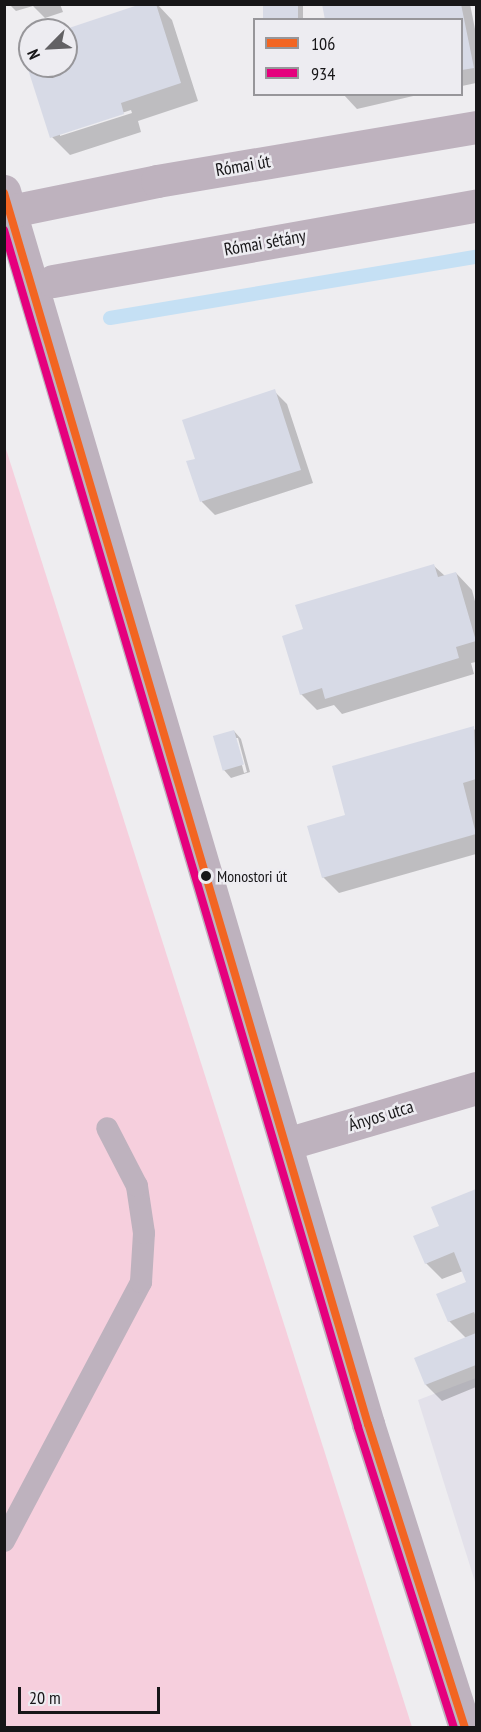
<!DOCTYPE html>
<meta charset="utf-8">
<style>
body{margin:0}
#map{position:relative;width:481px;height:1732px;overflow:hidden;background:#eeedf0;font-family:"PT Sans Narrow",sans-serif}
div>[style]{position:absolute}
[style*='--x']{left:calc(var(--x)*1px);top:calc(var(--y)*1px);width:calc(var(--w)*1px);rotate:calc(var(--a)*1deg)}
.built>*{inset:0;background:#e3e1ea}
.green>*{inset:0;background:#f6cfdd}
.shadow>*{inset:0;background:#0003;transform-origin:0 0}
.stream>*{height:14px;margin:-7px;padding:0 7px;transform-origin:7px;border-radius:7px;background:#c5e0f4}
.building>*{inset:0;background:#d7dae6;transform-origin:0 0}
.lane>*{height:22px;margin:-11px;padding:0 11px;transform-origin:11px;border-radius:11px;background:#beb2be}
.street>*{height:33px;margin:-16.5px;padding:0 16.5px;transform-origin:16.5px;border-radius:16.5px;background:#beb2be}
.bus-1>*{height:8px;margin:-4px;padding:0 4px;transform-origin:4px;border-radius:4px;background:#f26522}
.bus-2>*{height:8px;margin:-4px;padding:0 4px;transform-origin:4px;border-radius:4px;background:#e5007d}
.dots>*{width:16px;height:16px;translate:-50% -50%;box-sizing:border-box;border:3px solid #edecf1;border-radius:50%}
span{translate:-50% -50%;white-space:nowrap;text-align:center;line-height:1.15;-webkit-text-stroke:5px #edecf1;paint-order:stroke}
.bus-label{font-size:16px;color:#171618}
.left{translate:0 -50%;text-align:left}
.street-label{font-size:18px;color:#171618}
.frame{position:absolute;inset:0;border:6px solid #171618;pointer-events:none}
.legend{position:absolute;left:253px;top:18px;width:210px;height:78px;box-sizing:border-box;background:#edecf1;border:2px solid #97969a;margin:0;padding:8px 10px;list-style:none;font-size:18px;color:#171618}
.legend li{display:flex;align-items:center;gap:12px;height:30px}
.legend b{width:30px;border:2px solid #97969a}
.north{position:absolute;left:18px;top:18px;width:60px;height:60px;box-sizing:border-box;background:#edecf1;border:2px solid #97969a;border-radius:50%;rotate:246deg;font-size:16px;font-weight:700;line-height:24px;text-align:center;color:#171618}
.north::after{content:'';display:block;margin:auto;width:21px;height:27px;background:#626164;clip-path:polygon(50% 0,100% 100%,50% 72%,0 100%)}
.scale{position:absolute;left:18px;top:1687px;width:142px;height:27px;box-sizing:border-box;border:3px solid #171618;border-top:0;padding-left:8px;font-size:18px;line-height:21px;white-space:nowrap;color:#171618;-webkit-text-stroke:4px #edecf1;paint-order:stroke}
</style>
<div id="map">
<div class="built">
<div style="clip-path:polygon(476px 1378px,476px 1585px,418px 1400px)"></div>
</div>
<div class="green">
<div style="clip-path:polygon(5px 446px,412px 1727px,5px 1727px)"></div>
</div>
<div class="shadow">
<div style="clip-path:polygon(9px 4px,60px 4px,63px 12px,45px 18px,33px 6px,16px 11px)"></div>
<div style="clip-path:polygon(evenodd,146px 4px,157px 4px,172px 20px,198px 101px,138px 121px,141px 132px,70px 155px,52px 137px,66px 66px,66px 31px,146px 4px,131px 110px,132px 113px,60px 136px,60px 133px,131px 110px)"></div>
<div style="left:265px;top:4px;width:38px;height:16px"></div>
<div style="clip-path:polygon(324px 4px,470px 4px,476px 34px,476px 83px,462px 86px,462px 20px)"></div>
<div style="clip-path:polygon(343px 94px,422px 94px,357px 109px)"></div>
<div style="clip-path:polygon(274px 391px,287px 404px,313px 483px,215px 515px,202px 502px,188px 462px,197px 460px)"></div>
<div style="clip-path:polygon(434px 566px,445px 576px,456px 573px,472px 590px,476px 605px,476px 662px,471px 663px,474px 674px,342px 714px,334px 705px,317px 710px,301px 694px,305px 630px)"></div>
<div style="clip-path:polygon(473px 728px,476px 731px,476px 854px,339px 893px,323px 877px)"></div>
<div style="clip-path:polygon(evenodd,234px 731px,241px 739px,250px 772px,231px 778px,224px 770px,234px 731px,235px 738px,238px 738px,247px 772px,244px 773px,235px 738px)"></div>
<div style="clip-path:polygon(476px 1191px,476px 1387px,442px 1401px,426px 1385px,416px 1359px,466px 1338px,449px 1321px,467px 1283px,463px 1271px,442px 1279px,426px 1263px,441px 1227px,433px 1208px)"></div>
</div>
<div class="stream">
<div style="--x:110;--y:318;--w:371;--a:-9.5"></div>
</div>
<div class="building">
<div style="clip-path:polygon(141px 4px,156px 4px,181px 83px,121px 103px,124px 114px,50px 138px,26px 63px,66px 66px,66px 29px)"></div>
<div style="left:263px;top:4px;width:35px;height:16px"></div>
<div style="clip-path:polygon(322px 4px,461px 4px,474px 68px,462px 70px,462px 20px,325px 20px)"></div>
<div style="clip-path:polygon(275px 389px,301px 470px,200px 502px,186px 461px,195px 459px,182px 420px)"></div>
<div style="clip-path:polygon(434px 564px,438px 577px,456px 572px,476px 641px,456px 647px,459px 658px,325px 699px,322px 688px,300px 695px,282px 636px,303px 629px,295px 605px)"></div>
<div style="clip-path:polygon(474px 726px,476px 779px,463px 783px,476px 834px,322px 878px,307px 826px,345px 815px,332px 766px)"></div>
<div style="left:234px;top:730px;width:36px;height:22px;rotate:74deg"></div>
<div style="clip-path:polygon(476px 1189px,476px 1317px,474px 1312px,448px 1322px,436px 1294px,466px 1282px,454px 1252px,425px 1264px,413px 1236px,439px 1226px,431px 1207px)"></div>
<div style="clip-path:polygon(476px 1333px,476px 1365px,425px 1385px,414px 1358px)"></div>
</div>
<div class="lane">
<div style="--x:4;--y:1541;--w:293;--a:-62.1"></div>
<div style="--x:141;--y:1282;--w:49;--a:-86.5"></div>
<div style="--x:144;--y:1233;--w:48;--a:-98.5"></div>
<div style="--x:137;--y:1186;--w:65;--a:-117.3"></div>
</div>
<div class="street">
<div style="--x:4;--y:191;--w:1286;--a:73.55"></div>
<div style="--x:368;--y:1424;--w:319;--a:72.3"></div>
<div style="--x:11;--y:211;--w:149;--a:-11.6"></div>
<div style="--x:157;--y:181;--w:324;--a:-9.6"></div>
<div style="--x:53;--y:281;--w:430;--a:-10.1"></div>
<div style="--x:286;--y:1144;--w:198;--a:-16.4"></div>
</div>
<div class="bus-1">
<div style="--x:4;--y:193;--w:1284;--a:73.53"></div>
<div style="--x:368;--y:1424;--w:319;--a:72.3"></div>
</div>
<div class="bus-2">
<div style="--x:4;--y:230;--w:1248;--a:73.52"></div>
<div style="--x:358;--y:1427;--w:316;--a:72.3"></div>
</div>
<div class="dots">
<div style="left:206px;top:876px;background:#171618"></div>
</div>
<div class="bus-label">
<span class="left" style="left:217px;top:876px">Monostori út</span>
</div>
<div class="street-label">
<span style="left:243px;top:166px;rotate:-10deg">Római út</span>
<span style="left:265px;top:243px;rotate:-10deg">Római sétány</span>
<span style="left:381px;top:1116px;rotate:-17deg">Ányos utca</span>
</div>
<div class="frame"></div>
<ul class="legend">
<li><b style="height:8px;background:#f26522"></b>106</li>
<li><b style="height:8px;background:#e5007d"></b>934</li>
</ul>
<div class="north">N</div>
<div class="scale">20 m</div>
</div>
